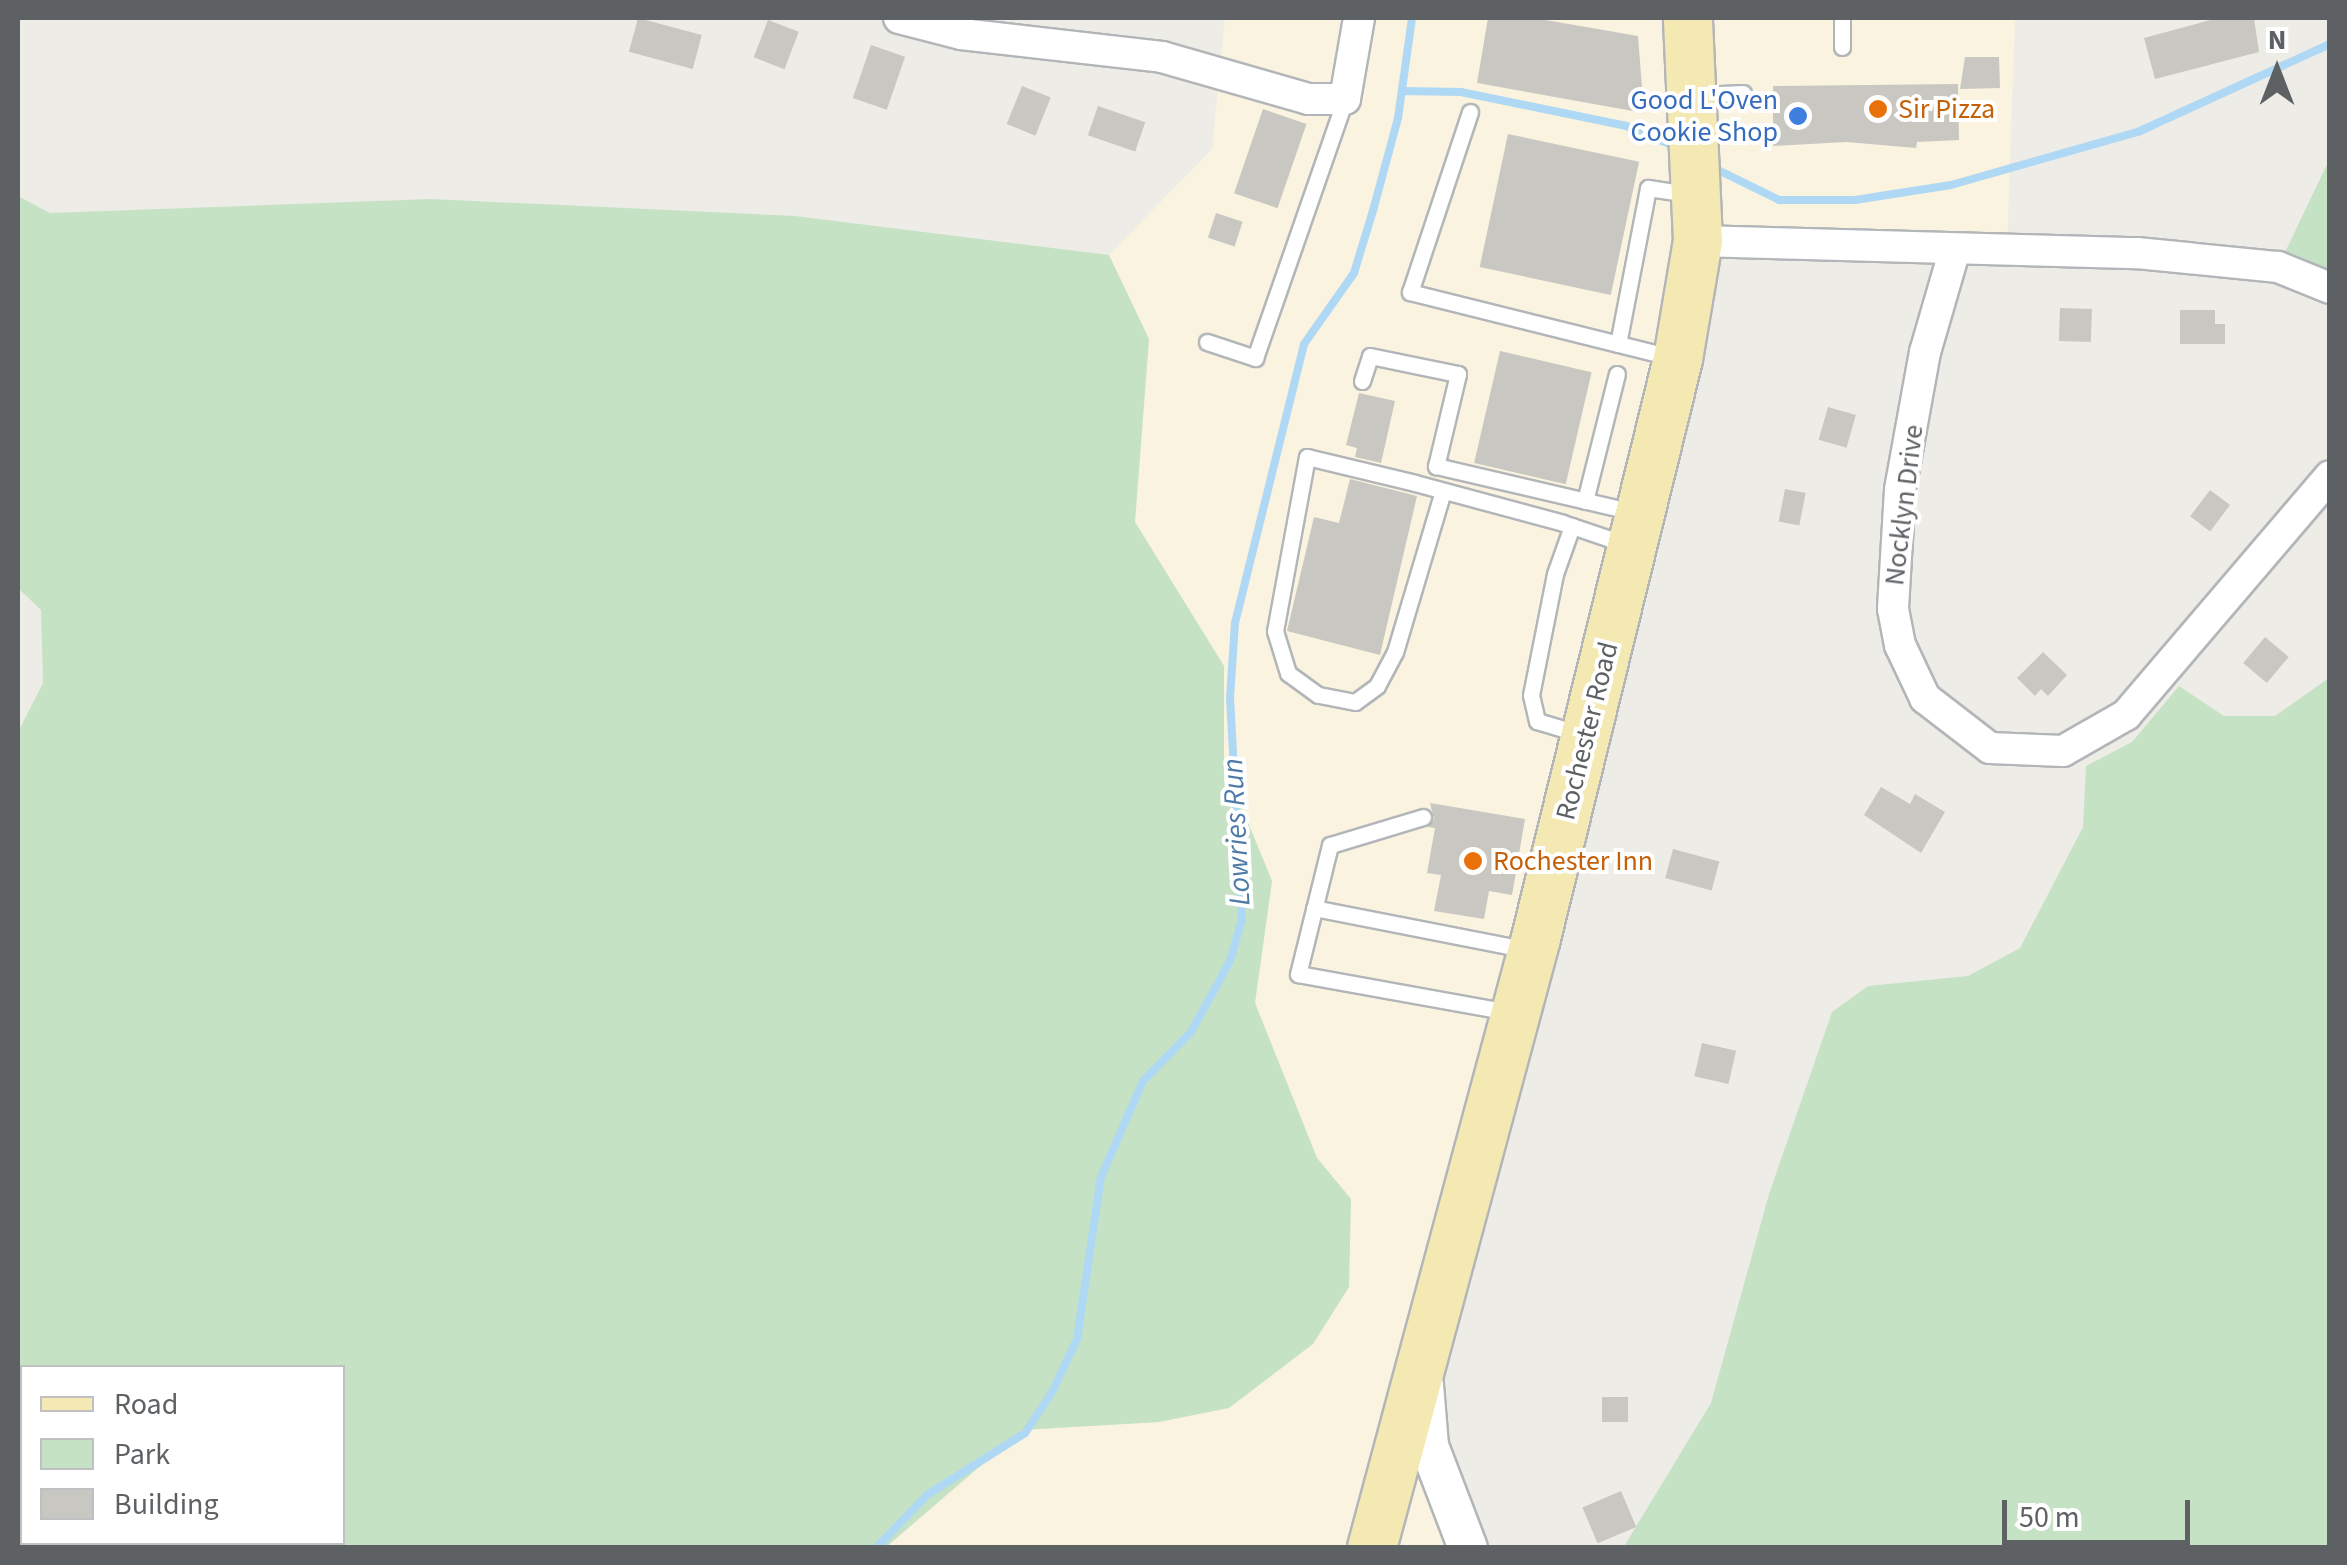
<!DOCTYPE html>
<style>
body{margin:0}
#map{position:relative;width:2347px;height:1565px;overflow:hidden;background:#eeece6;font-family:"Source Sans 3",sans-serif}
div>[style]{position:absolute}
[style*='--x']{left:calc(var(--x)*1px);top:calc(var(--y)*1px);width:calc(var(--w)*1px);rotate:calc(var(--a)*1deg)}
.commercial>*{inset:0;background:#faf3df}
.green>*{inset:0;background:#c6e2c5}
.stream>*{height:8px;margin:-4px;padding:0 4px;transform-origin:4px;border-radius:4px;background:#afd8f5}
.building>*{inset:0;background:#c9c7c2;transform-origin:0 0}
.roads{filter:drop-shadow(2px 0 #b3b6b9) drop-shadow(-2px 0 #b3b6b9) drop-shadow(0 2px #b3b6b9) drop-shadow(0 -2px #b3b6b9)}
.service>*{height:15px;margin:-7.5px;padding:0 7.5px;transform-origin:7.5px;border-radius:7.5px;background:#fff}
.minor>*{height:30px;margin:-15px;padding:0 15px;transform-origin:15px;border-radius:15px;background:#fff}
.tertiary>*{height:38px;margin:-19px;padding:0 19px;transform-origin:19px;border-radius:19px;background:#fff}
.primary>*{height:48px;margin:-24px;padding:0 24px;transform-origin:24px;border-radius:24px;background:#f5e9b3}
.dots>*{width:28px;height:28px;translate:-50% -50%;box-sizing:border-box;border:5px solid #fff;border-radius:50%}
span{translate:-50% -50%;white-space:nowrap;text-align:center;line-height:1.15;-webkit-text-stroke:8px #fff;paint-order:stroke}
.shop-label{font-size:28px;color:#366cbe}
.right{translate:-100% -50%;text-align:right}
.food-label{font-size:28px;color:#c56008}
.left{translate:0 -50%;text-align:left}
.street-label{font-size:28px;color:#5d6164}
.water-label{font-size:30px;color:#4d7aa6;font-style:italic}
.frame{position:absolute;inset:0;border:20px solid #5d6164;pointer-events:none}
.legend{position:absolute;left:20px;top:1365px;width:325px;height:180px;box-sizing:border-box;background:#fff;border:2px solid #bec0c1;margin:0;padding:12px 18px;list-style:none;font-size:30px;color:#5d6164}
.legend li{display:flex;align-items:center;gap:20px;height:50px}
.legend b{width:50px;border:2px solid #bec0c1}
.north{position:absolute;left:2227px;top:20px;width:100px;height:100px;-webkit-text-stroke:8px #fff;paint-order:stroke;rotate:0deg;font-size:28px;font-weight:700;line-height:40px;text-align:center;color:#5d6164}
.north::after{content:'';display:block;margin:auto;width:35px;height:45px;background:#5d6164;clip-path:polygon(50% 0,100% 100%,50% 72%,0 100%)}
.scale{position:absolute;left:2002px;top:1500px;width:188px;height:45px;box-sizing:border-box;border:5px solid #5d6164;border-top:0;padding-left:12px;font-size:30px;line-height:35px;white-space:nowrap;color:#5d6164;-webkit-text-stroke:8px #fff;paint-order:stroke}
</style>
<div id="map">
<div class="commercial">
<div style="clip-path:polygon(1225px 18px,2015px 18px,2007px 249px,1698px 241px,1425px 1338px,1468px 1547px,886px 1548px,1022px 1430px,1159px 1422px,1351px 1199px,1317px 1158px,1255px 1003px,1272px 881px,1224px 764px,1224px 666px,1135px 522px,1149px 339px,1109px 255px,1212px 149px)"></div>
</div>
<div class="green">
<div style="clip-path:polygon(2329px 160px,2329px 288px,2278px 267px)"></div>
<div style="clip-path:polygon(evenodd,18px 196px,50px 213px,431px 199px,795px 216px,1109px 255px,1149px 339px,1135px 522px,1224px 666px,1224px 764px,1272px 881px,1255px 1003px,1317px 1158px,1351px 1199px,1349px 1287px,1313px 1344px,1229px 1408px,1159px 1422px,1022px 1430px,886px 1547px,18px 1547px,18px 732px,43px 683px,41px 610px,18px 588px,18px 196px,22px 1368px,342px 1368px,342px 1542px,22px 1542px,22px 1368px)"></div>
<div style="clip-path:polygon(2329px 678px,2329px 1547px,1623px 1548px,1711px 1403px,1769px 1194px,1832px 1012px,1868px 986px,1968px 976px,2020px 948px,2083px 827px,2086px 766px,2132px 742px,2179px 686px,2224px 716px,2275px 716px)"></div>
</div>
<div class="stream">
<div style="--x:1402;--y:91;--w:59;--a:1"></div>
<div style="--x:1461;--y:92;--w:168;--a:11.6"></div>
<div style="--x:1626;--y:126;--w:54;--a:22.8"></div>
<div style="--x:1710;--y:166;--w:77;--a:26.2"></div>
<div style="--x:1779;--y:200;--w:76;--a:0"></div>
<div style="--x:1855;--y:200;--w:97;--a:-8.9"></div>
<div style="--x:1951;--y:185;--w:197;--a:-15.9"></div>
<div style="--x:2140;--y:131;--w:209;--a:-24.6"></div>
<div style="--x:876;--y:1548;--w:74;--a:-46.1"></div>
<div style="--x:927;--y:1495;--w:116;--a:-32.3"></div>
<div style="--x:1025;--y:1433;--w:49;--a:-56.6"></div>
<div style="--x:1052;--y:1392;--w:59;--a:-64.7"></div>
<div style="--x:1077;--y:1339;--w:164;--a:-81.6"></div>
<div style="--x:1101;--y:1177;--w:105;--a:-66.4"></div>
<div style="--x:1143;--y:1081;--w:69;--a:-45.6"></div>
<div style="--x:1191;--y:1032;--w:81;--a:-61.2"></div>
<div style="--x:1230;--y:961;--w:44;--a:-74.1"></div>
<div style="--x:1242;--y:919;--w:221;--a:-93.1"></div>
<div style="--x:1230;--y:698;--w:75;--a:-86.2"></div>
<div style="--x:1235;--y:623;--w:287;--a:-76.1"></div>
<div style="--x:1304;--y:344;--w:87;--a:-54.8"></div>
<div style="--x:1354;--y:273;--w:69;--a:-73.1"></div>
<div style="--x:1374;--y:207;--w:92;--a:-74.9"></div>
<div style="--x:1398;--y:118;--w:101;--a:-82"></div>
</div>
<div class="building">
<div style="left:638px;top:18px;width:66px;height:35px;rotate:15deg"></div>
<div style="clip-path:polygon(1488px 18px,1534px 18px,1638px 36px,1644px 113px,1477px 83px)"></div>
<div style="clip-path:polygon(2218px 18px,2254px 18px,2259px 52px,2155px 79px,2144px 38px)"></div>
<div style="left:768px;top:20px;width:33px;height:40px;rotate:21deg"></div>
<div style="left:871px;top:45px;width:36px;height:56px;rotate:19deg"></div>
<div style="clip-path:polygon(1965px 57px,1999px 57px,2000px 88px,1960px 89px)"></div>
<div style="clip-path:polygon(1958px 84px,1959px 140px,1917px 142px,1916px 148px,1846px 142px,1773px 146px,1773px 86px)"></div>
<div style="left:1022px;top:86px;width:31px;height:41px;rotate:22deg"></div>
<div style="left:1098px;top:106px;width:50px;height:31px;rotate:19deg"></div>
<div style="left:1263px;top:109px;width:46px;height:89px;rotate:19deg"></div>
<div style="left:1508px;top:134px;width:134px;height:136px;rotate:12deg"></div>
<div style="left:1216px;top:213px;width:28px;height:26px;rotate:18deg"></div>
<div style="left:2060px;top:308px;width:32px;height:33px;rotate:2deg"></div>
<div style="clip-path:polygon(2180px 310px,2215px 310px,2215px 324px,2225px 324px,2225px 344px,2180px 344px)"></div>
<div style="left:1500px;top:351px;width:94px;height:115px;rotate:13deg"></div>
<div style="clip-path:polygon(1359px 393px,1395px 401px,1381px 463px,1355px 457px,1357px 448px,1346px 445px)"></div>
<div style="left:1828px;top:407px;width:29px;height:34px;rotate:16deg"></div>
<div style="clip-path:polygon(1350px 479px,1417px 496px,1380px 655px,1287px 631px,1314px 517px,1339px 523px)"></div>
<div style="left:1785px;top:489px;width:21px;height:33px;rotate:11deg"></div>
<div style="left:2210px;top:490px;width:25px;height:33px;rotate:37deg"></div>
<div style="left:2265px;top:637px;width:31px;height:34px;rotate:40deg"></div>
<div style="clip-path:polygon(2043px 652px,2067px 675px,2048px 696px,2041px 689px,2035px 696px,2017px 678px)"></div>
<div style="clip-path:polygon(1881px 787px,1910px 804px,1915px 794px,1945px 812px,1921px 853px,1864px 815px)"></div>
<div style="clip-path:polygon(1430px 803px,1525px 819px,1512px 895px,1489px 891px,1484px 919px,1434px 911px,1441px 875px,1427px 873px,1435px 828px,1428px 827px,1434px 819px)"></div>
<div style="left:1673px;top:849px;width:48px;height:30px;rotate:15deg"></div>
<div style="left:1702px;top:1043px;width:35px;height:34px;rotate:13deg"></div>
<div style="left:1602px;top:1397px;width:26px;height:25px"></div>
<div style="left:1621px;top:1491px;width:39px;height:42px;rotate:67deg"></div>
</div>
<div class="roads">
<div class="service">
<div style="--x:1842;--y:47;--w:29;--a:-90"></div>
<div style="--x:1697;--y:95;--w:46;--a:-2.5"></div>
<div style="--x:1470;--y:112;--w:190;--a:108.4"></div>
<div style="--x:1410;--y:292;--w:272;--a:14"></div>
<div style="--x:1207;--y:342;--w:51;--a:18.4"></div>
<div style="--x:1255;--y:358;--w:274;--a:-70.8"></div>
<div style="--x:1618;--y:344;--w:159;--a:-79.1"></div>
<div style="--x:1648;--y:188;--w:40;--a:8.5"></div>
<div style="--x:1362;--y:381;--w:26;--a:-72"></div>
<div style="--x:1370;--y:356;--w:90;--a:11.6"></div>
<div style="--x:1458;--y:374;--w:95;--a:103.4"></div>
<div style="--x:1436;--y:466;--w:202;--a:13.1"></div>
<div style="--x:1443;--y:491;--w:168;--a:106.6"></div>
<div style="--x:1395;--y:652;--w:38;--a:118"></div>
<div style="--x:1377;--y:686;--w:27;--a:144"></div>
<div style="--x:1355;--y:702;--w:38;--a:-169"></div>
<div style="--x:1318;--y:695;--w:37;--a:-144"></div>
<div style="--x:1288;--y:673;--w:44;--a:-107.2"></div>
<div style="--x:1275;--y:631;--w:177;--a:-79.6"></div>
<div style="--x:1307;--y:457;--w:111;--a:13.5"></div>
<div style="--x:1415;--y:483;--w:153;--a:15.1"></div>
<div style="--x:1563;--y:523;--w:65;--a:18.7"></div>
<div style="--x:1585;--y:501;--w:131;--a:-75.9"></div>
<div style="--x:1572;--y:526;--w:51;--a:109.5"></div>
<div style="--x:1555;--y:574;--w:123;--a:101.2"></div>
<div style="--x:1531;--y:695;--w:27;--a:77"></div>
<div style="--x:1537;--y:721;--w:45;--a:16.8"></div>
<div style="--x:1423;--y:817;--w:97;--a:163.2"></div>
<div style="--x:1330;--y:845;--w:133;--a:103.9"></div>
<div style="--x:1298;--y:974;--w:215;--a:10.2"></div>
<div style="--x:1314;--y:908;--w:218;--a:11.1"></div>
</div>
<div class="minor">
<div style="--x:899;--y:18;--w:64;--a:14.5"></div>
<div style="--x:961;--y:34;--w:202;--a:6.5"></div>
<div style="--x:1162;--y:57;--w:152;--a:16"></div>
<div style="--x:1308;--y:99;--w:37;--a:0"></div>
<div style="--x:1345;--y:99;--w:82;--a:-80.2"></div>
<div style="--x:1698;--y:241;--w:439;--a:1.6"></div>
<div style="--x:2137;--y:253;--w:142;--a:5.7"></div>
<div style="--x:2278;--y:267;--w:56;--a:22"></div>
<div style="--x:1955;--y:249;--w:107;--a:106.2"></div>
<div style="--x:1925;--y:352;--w:140;--a:100.3"></div>
<div style="--x:1900;--y:490;--w:119;--a:93.4"></div>
<div style="--x:1893;--y:609;--w:37;--a:79"></div>
<div style="--x:1900;--y:645;--w:59;--a:64.7"></div>
<div style="--x:1925;--y:698;--w:82;--a:37.6"></div>
<div style="--x:1990;--y:748;--w:73;--a:2.4"></div>
<div style="--x:2063;--y:751;--w:73;--a:-29.7"></div>
<div style="--x:2126;--y:715;--w:314;--a:-49.5"></div>
</div>
<div class="tertiary">
<div style="--x:1424;--y:1385;--w:61;--a:85.3"></div>
<div style="--x:1429;--y:1446;--w:109;--a:69.1"></div>
</div>
<div class="primary">
<div style="--x:1372;--y:1548;--w:632;--a:-74.95"></div>
<div style="--x:1536;--y:938;--w:596;--a:-76.22"></div>
<div style="--x:1678;--y:359;--w:120;--a:-80.4"></div>
<div style="--x:1698;--y:241;--w:223;--a:-92.6"></div>
</div>
</div>
<div class="dots">
<div style="left:1878px;top:109px;background:#e8710a"></div>
<div style="left:1798px;top:116px;background:#3f7fe0"></div>
<div style="left:1473px;top:861px;background:#e8710a"></div>
</div>
<div class="shop-label">
<span class="right" style="left:1778px;top:116px">Good L'Oven<br>Cookie Shop</span>
</div>
<div class="food-label">
<span class="left" style="left:1898px;top:109px">Sir Pizza</span>
<span class="left" style="left:1493px;top:861px">Rochester Inn</span>
</div>
<div class="street-label">
<span style="left:1904px;top:505px;rotate:-83deg">Nocklyn Drive</span>
<span style="left:1587px;top:731px;rotate:-76deg">Rochester Road</span>
</div>
<div class="water-label">
<span style="left:1237px;top:832px;rotate:-93deg">Lowries Run</span>
</div>
<div class="frame"></div>
<ul class="legend">
<li><b style="height:12px;background:#f5e9b3"></b>Road</li>
<li><b style="height:28px;background:#c6e2c5"></b>Park</li>
<li><b style="height:28px;background:#c9c7c2"></b>Building</li>
</ul>
<div class="north">N</div>
<div class="scale">50 m</div>
</div>
